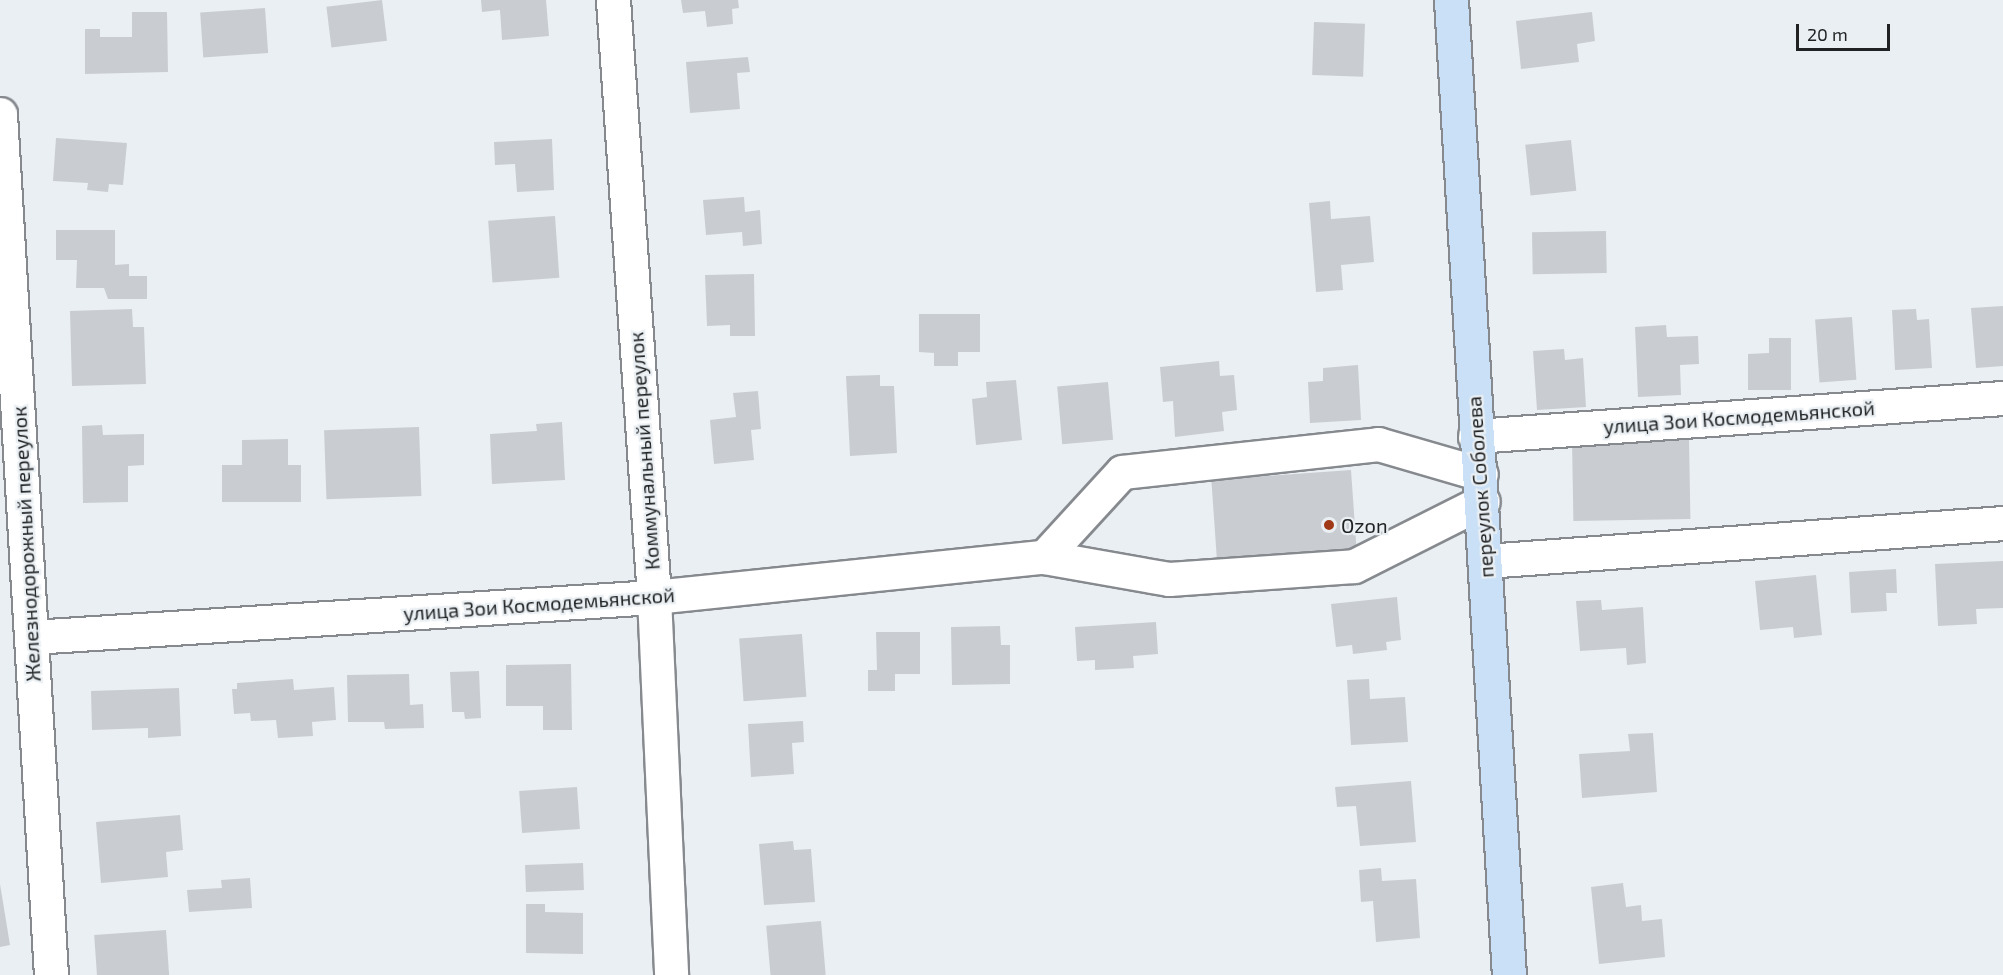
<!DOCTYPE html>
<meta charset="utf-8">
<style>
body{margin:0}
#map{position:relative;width:2003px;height:975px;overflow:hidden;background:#eaeff3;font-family:"Exo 2",sans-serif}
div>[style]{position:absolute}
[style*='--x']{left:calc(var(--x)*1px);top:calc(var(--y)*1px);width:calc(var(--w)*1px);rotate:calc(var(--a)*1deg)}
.building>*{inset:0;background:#c9cdd2;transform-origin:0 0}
.roads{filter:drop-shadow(2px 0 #868a8f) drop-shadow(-2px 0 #868a8f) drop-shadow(0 2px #868a8f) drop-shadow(0 -2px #868a8f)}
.minor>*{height:33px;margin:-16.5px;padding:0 16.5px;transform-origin:16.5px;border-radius:16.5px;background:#fff}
.secondary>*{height:33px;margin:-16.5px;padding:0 16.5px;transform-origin:16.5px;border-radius:16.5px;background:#c9e0f6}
.dots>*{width:16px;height:16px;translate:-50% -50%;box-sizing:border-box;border:3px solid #eaeff3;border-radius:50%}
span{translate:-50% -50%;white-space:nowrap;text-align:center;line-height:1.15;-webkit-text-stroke:4.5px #eaeff3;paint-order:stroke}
.street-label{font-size:20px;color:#1f2122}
.poi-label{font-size:20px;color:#1f2122}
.left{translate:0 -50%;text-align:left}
.scale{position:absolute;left:1796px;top:24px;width:94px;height:27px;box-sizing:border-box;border:3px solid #1f2122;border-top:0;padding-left:8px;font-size:18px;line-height:21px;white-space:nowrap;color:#1f2122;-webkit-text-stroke:4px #eaeff3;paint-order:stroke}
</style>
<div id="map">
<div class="building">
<div style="left:382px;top:0;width:41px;height:56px;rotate:83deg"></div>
<div style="clip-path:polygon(481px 0,546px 0,549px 36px,502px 40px,500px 10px,482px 12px)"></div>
<div style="clip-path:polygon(681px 0,738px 0,739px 8px,732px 9px,733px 24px,707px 27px,705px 11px,683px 13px)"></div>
<div style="left:265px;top:8px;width:45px;height:65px;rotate:86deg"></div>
<div style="clip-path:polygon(132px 12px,167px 12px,168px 72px,85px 74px,85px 29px,100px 29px,100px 37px,132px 37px)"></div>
<div style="clip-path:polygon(1592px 12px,1595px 41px,1577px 44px,1579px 62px,1521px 69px,1516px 21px)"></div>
<div style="left:1314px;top:22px;width:51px;height:53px;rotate:2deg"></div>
<div style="clip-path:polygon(748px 57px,750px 72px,737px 73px,740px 109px,690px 113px,686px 62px)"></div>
<div style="clip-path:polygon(56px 138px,127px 143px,123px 185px,109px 184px,108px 192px,87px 190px,88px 183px,53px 181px)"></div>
<div style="clip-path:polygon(552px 139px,554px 190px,517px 192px,515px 164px,495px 165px,494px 142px)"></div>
<div style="left:1571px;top:140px;width:51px;height:46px;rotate:84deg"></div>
<div style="clip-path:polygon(744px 197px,745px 212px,760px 210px,762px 244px,743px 246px,742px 232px,706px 235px,703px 200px)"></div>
<div style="clip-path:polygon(1330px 201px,1331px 219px,1370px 216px,1374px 262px,1341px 265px,1343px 290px,1316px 292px,1309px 203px)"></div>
<div style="left:555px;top:216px;width:62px;height:67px;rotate:86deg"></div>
<div style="clip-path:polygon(56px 230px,115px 230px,115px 265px,129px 264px,129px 276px,147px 276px,147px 299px,108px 299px,104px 288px,76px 288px,77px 260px,56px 260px)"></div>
<div style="left:1606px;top:231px;width:42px;height:74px;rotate:89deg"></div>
<div style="clip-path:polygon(754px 274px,755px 336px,730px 336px,730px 325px,707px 326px,705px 275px)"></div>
<div style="clip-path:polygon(2003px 306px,2003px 366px,1976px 368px,1971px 308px)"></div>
<div style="clip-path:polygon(132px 309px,133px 327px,144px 327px,146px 384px,72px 386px,70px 311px)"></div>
<div style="clip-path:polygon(1916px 309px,1917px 320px,1929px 319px,1932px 368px,1895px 370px,1892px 310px)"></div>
<div style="clip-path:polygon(919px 314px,980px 314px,980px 352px,958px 352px,958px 366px,934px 366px,934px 353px,919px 352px)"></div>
<div style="left:1852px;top:317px;width:63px;height:37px;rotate:86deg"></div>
<div style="clip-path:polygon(1666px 325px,1667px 337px,1698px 336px,1699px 364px,1680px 365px,1681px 395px,1638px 397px,1635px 327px)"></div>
<div style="clip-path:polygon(1769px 338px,1791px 338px,1791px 390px,1748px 390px,1748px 354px,1769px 353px)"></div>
<div style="clip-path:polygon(1564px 349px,1565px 360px,1583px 358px,1586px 407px,1537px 410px,1533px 351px)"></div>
<div style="clip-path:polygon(1219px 361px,1220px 376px,1234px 375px,1237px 410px,1222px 412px,1224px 431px,1175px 437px,1173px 401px,1163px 402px,1160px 367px)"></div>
<div style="clip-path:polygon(1358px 365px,1361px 420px,1310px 423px,1308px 382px,1323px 381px,1323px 368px)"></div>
<div style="clip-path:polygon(880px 375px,880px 386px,894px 386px,897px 453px,850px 456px,846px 376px)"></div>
<div style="clip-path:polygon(1016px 380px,1022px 440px,976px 445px,972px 399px,987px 397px,986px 382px)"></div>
<div style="left:1108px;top:382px;width:58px;height:51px;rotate:85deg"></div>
<div style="clip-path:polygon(758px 391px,761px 429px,751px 430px,754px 460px,714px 464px,710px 420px,736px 417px,733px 393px)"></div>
<div style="clip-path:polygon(562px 422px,565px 480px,492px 484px,490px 434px,537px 431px,536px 424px)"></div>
<div style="clip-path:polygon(102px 425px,103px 435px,144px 434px,144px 465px,128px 466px,128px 502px,83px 503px,82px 426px)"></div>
<div style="left:419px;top:427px;width:69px;height:95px;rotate:88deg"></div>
<div style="clip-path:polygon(288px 439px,288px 465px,301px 465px,301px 502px,222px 502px,222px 465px,242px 465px,242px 440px)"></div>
<div style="left:1689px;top:439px;width:80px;height:117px;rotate:89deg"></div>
<div style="left:1351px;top:470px;width:80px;height:140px;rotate:86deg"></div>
<div style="clip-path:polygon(2003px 561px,2003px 608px,1976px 609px,1977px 624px,1938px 626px,1935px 564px)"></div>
<div style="clip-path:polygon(1896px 569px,1897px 593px,1886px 593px,1887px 611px,1851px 613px,1849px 572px)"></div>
<div style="clip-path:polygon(1816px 575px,1822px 635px,1794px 638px,1793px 627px,1760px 630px,1755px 581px)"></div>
<div style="clip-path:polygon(1397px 597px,1401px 640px,1386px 642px,1387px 650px,1353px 654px,1352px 645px,1336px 647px,1331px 604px)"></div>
<div style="clip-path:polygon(1601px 600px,1602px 610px,1643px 607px,1646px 663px,1627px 665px,1626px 648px,1580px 651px,1576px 601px)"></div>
<div style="clip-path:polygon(1156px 622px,1158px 654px,1133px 656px,1134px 668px,1095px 670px,1095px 660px,1077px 661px,1075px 627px)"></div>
<div style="clip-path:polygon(1000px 626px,1001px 645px,1010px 645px,1010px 684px,952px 685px,951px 627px)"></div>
<div style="clip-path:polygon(876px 632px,920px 632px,920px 674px,895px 674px,895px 691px,868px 691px,868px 670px,877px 670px)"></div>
<div style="left:802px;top:634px;width:63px;height:63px;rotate:86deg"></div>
<div style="clip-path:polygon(571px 664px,572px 730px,543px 730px,543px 706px,506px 706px,506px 665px)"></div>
<div style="clip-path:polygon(479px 671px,481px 718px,465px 719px,464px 712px,452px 712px,450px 672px)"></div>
<div style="clip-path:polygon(409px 674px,410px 705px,423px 704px,424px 728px,385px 729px,384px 722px,348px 722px,347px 675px)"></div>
<div style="clip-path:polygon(293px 679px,294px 690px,334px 687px,336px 720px,312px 722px,313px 736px,278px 738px,276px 720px,251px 721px,250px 713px,234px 714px,232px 689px,237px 689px,237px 683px)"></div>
<div style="clip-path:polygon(1369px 679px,1370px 699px,1405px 697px,1408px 742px,1351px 745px,1347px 680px)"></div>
<div style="clip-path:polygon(179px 688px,181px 736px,148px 738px,148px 728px,92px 730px,91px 691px)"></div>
<div style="clip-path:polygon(803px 721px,804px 742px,792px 743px,794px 774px,751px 777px,748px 724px)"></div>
<div style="clip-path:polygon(1653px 733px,1657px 792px,1582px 798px,1579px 754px,1630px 751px,1628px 734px)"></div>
<div style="clip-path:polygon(1411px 781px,1416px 842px,1360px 846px,1356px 806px,1337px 807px,1335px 787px)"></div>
<div style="left:577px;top:787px;width:42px;height:58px;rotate:86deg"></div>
<div style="clip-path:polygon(180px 815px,183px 850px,166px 852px,168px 877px,101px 883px,96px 822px)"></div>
<div style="clip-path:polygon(793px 841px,794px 850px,811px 849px,815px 902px,764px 905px,759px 844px)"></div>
<div style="left:583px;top:863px;width:27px;height:58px;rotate:88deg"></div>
<div style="clip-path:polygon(1381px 868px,1382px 881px,1416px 879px,1420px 938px,1376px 942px,1373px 901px,1361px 902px,1359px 870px)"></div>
<div style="clip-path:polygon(250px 878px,252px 908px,189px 912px,187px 890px,222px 888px,221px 880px)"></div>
<div style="clip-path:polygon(1623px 883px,1626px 907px,1641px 905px,1642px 921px,1662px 919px,1665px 957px,1599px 964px,1591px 887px)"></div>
<div style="clip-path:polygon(0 884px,10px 945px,0 947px)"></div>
<div style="clip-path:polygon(526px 904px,545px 904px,545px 912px,583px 913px,583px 954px,526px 953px)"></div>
<div style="left:821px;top:921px;width:54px;height:55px;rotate:85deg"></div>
<div style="left:166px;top:930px;width:45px;height:72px;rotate:86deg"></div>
</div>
<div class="roads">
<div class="minor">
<div style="--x:613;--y:0;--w:598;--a:86.07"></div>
<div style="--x:654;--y:597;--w:378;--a:87.4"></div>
<div style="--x:0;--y:114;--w:863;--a:86.61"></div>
<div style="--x:1475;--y:436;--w:529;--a:-4.12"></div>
<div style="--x:1044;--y:557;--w:115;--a:-47.5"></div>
<div style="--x:1122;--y:472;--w:258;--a:-6.2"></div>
<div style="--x:1378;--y:444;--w:107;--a:16.2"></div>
<div style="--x:1486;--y:561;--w:518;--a:-4.2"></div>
<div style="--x:32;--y:637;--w:623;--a:-3.68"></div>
<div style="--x:654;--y:597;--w:392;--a:-5.9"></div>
<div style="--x:1044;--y:557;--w:127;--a:10"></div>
<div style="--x:1169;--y:579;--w:185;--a:-4"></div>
<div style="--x:1354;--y:566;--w:144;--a:-26.7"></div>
</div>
<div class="secondary">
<div style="--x:1451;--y:0;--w:977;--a:86.6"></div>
</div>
</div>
<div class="dots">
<div style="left:1329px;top:525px;background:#a03917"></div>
</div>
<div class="street-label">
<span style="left:1739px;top:417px;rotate:-4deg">улица Зои Космодемьянской</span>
<span style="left:644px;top:451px;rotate:-94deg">Коммунальный переулок</span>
<span style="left:1480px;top:487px;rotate:-94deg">переулок Соболева</span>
<span style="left:26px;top:544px;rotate:-93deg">Железнодорожный переулок</span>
<span style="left:539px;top:604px;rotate:-4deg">улица Зои Космодемьянской</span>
</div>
<div class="poi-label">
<span class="left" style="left:1341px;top:525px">Ozon</span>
</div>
<div class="scale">20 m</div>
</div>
